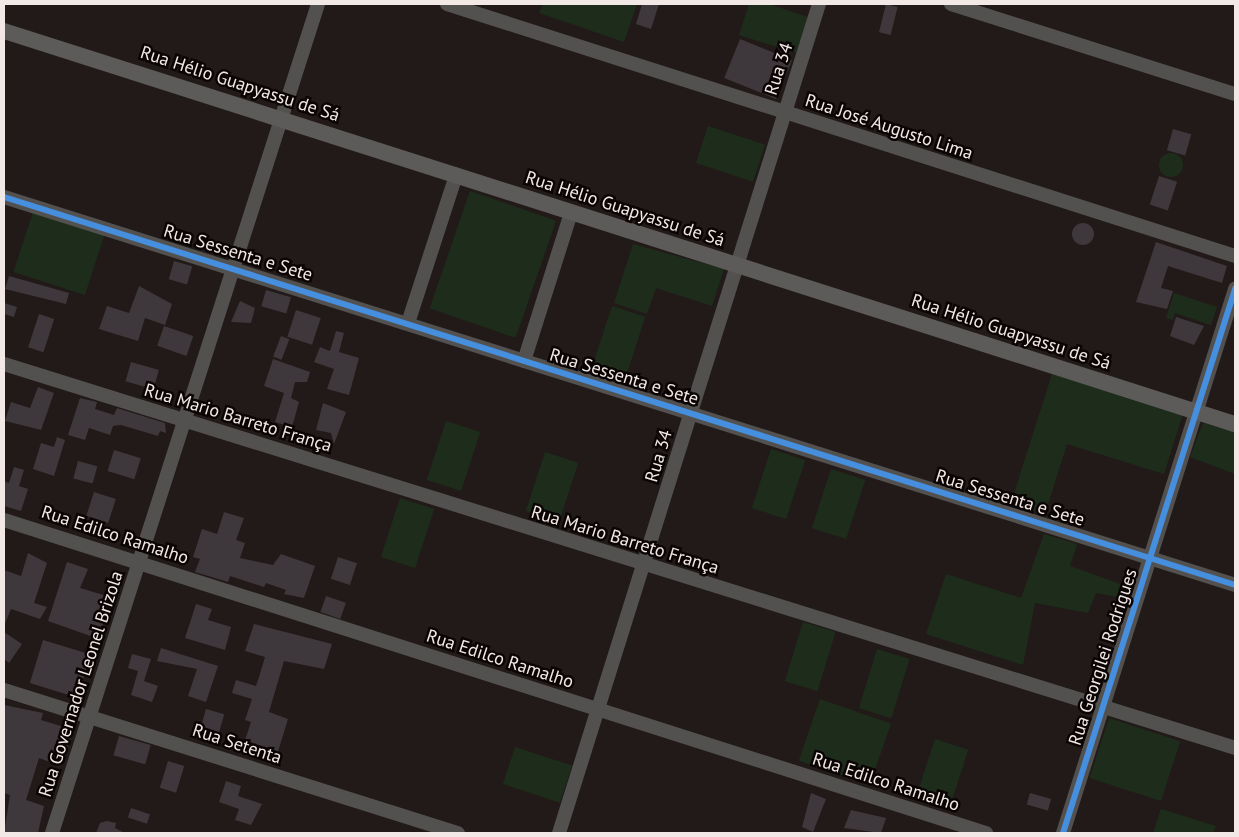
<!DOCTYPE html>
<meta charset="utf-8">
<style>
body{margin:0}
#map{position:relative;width:1239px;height:837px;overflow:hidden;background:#211a18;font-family:"PT Sans",sans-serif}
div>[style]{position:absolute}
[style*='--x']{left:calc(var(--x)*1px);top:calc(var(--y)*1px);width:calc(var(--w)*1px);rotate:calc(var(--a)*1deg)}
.green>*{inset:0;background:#1e2d1b;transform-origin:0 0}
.round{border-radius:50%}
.building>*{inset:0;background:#3e383c;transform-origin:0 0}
.minor>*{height:14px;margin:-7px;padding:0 7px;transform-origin:7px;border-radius:7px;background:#52514f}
.major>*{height:16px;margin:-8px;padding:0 8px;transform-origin:8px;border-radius:8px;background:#5d5b59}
.cycleway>*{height:6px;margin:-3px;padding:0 3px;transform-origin:3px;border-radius:3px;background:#468fdf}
span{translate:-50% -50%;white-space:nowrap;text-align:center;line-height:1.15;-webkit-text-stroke:5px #0a0504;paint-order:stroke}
.street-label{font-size:18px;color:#f2e9e6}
.frame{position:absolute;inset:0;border:5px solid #f2e9e6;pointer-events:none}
</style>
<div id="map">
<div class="green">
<div style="clip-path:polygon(543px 4px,637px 4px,624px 42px,539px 13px)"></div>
<div style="clip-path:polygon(749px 4px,769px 4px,808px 17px,796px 53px,739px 35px)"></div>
<div style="left:708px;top:126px;width:60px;height:39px;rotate:18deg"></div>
<div class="round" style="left:1159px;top:153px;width:24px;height:24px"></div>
<div style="left:470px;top:191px;width:91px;height:124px;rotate:19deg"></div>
<div style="left:33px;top:212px;width:75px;height:63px;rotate:18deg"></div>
<div style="clip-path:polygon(633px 244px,724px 269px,712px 306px,656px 288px,647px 314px,614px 303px)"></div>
<div style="clip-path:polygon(1174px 293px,1217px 307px,1211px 325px,1175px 313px,1173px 320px,1166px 318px)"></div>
<div style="left:612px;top:306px;width:35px;height:62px;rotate:18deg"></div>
<div style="clip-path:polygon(1052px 374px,1183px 414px,1164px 474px,1067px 444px,1045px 514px,1011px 503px)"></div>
<div style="left:446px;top:421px;width:36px;height:62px;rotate:18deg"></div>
<div style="clip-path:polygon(1203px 423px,1235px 432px,1235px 474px,1190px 457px)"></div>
<div style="left:771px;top:449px;width:36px;height:62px;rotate:18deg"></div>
<div style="left:545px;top:452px;width:35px;height:62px;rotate:18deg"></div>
<div style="left:831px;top:469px;width:36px;height:62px;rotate:18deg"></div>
<div style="left:400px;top:498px;width:36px;height:62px;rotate:18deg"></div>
<div style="clip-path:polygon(1044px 534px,1077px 544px,1070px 566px,1126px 586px,1122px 598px,1096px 593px,1088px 613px,1035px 603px,1023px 665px,926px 634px,946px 574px,1021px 598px)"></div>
<div style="left:803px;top:622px;width:34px;height:62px;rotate:17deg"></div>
<div style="left:877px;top:649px;width:34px;height:62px;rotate:17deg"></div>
<div style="left:820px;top:699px;width:75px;height:65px;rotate:19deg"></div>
<div style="left:1109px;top:718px;width:75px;height:63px;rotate:18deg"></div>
<div style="left:935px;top:739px;width:35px;height:62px;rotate:18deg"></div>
<div style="left:515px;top:747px;width:60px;height:39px;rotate:18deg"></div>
<div style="clip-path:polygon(1161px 809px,1216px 826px,1213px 833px,1153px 833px)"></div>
</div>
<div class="building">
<div style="clip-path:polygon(642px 4px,659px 4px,651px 29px,636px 24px)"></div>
<div style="left:886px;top:4px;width:12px;height:29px;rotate:14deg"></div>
<div style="left:740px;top:39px;width:56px;height:42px;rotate:22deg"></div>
<div style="left:1173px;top:129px;width:19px;height:22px;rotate:16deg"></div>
<div style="left:1159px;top:176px;width:19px;height:30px;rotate:18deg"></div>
<div class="round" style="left:1072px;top:223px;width:22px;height:22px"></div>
<div style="clip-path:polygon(1156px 242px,1227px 266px,1222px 283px,1168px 266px,1161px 288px,1173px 291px,1167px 309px,1136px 302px)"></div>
<div style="left:174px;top:261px;width:19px;height:19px;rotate:16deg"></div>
<div style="clip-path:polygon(9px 276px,69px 293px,66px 304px,5px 289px)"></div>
<div style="clip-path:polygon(139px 286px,172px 304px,165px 325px,145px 318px,138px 341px,99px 329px,107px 306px,129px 313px)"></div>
<div style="left:266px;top:290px;width:26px;height:17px;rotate:16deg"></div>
<div style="clip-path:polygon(240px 301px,255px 308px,251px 323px,231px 322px)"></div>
<div style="clip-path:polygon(4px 303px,17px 307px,14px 317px,4px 314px)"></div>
<div style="left:296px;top:310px;width:26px;height:28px;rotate:18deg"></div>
<div style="left:39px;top:314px;width:16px;height:35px;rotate:18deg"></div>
<div style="clip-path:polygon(1176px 317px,1204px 326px,1194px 345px,1170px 336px)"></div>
<div style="left:164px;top:326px;width:31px;height:21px;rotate:19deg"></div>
<div style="clip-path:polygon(336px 331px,344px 333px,339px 352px,359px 358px,349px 395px,327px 389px,334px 369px,314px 362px,320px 347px,330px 351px)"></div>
<div style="left:281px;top:336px;width:9px;height:22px;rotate:21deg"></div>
<div style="clip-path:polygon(273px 359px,310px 372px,307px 382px,295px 382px,291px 398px,299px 402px,292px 427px,275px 422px,284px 393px,264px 386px)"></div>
<div style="left:131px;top:362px;width:29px;height:20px;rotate:16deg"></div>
<div style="clip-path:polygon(38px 387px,54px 393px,41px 430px,5px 421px,11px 402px,30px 408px)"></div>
<div style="clip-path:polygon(80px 398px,97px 402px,95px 409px,114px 415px,117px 408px,165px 423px,166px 433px,160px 431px,158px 436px,121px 425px,113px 426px,110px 435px,89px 428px,85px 440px,68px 435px)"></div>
<div style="clip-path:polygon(323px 403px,346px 412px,334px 444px,331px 433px,316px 430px)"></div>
<div style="clip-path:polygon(57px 437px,65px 440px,54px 476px,33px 469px,41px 443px,54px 447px)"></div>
<div style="left:114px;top:450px;width:28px;height:22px;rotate:17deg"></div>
<div style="left:78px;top:461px;width:20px;height:18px;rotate:15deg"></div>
<div style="clip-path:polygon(14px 467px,24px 470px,19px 486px,28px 489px,21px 511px,4px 506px,4px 481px,9px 483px)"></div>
<div style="left:94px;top:492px;width:23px;height:25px;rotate:18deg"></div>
<div style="clip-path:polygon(224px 512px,244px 518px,236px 540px,245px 543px,240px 558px,273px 565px,281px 554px,315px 566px,304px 598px,284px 594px,286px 590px,266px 583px,264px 587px,230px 576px,228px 582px,195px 572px,200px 559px,193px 557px,202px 529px,217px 534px)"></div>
<div style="clip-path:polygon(28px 553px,47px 563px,34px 603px,47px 607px,40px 619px,11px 609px,4px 626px,4px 570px,21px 576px)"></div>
<div style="left:338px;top:557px;width:20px;height:23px;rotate:18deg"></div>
<div style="clip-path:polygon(67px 562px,88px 569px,80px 588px,110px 597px,99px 639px,48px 621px)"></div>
<div style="left:326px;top:596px;width:21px;height:17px;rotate:19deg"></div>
<div style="clip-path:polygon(196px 604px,212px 609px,208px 620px,231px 627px,225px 650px,185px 638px)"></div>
<div style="clip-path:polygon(254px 624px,332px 644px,324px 669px,284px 661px,269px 712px,288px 719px,276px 758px,243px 746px,251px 722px,245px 720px,252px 699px,232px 693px,236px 680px,256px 686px,259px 677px,265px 657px,245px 651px)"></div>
<div style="clip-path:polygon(4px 632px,22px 644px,9px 663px,4px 659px)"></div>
<div style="left:43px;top:640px;width:50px;height:45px;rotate:17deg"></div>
<div style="clip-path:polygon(161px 648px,218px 666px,206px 702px,188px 696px,197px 669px,157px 661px)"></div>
<div style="clip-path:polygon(132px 654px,151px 659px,144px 681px,158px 686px,152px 702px,131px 695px,138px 671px,128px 668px)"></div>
<div style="clip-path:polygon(4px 705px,43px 713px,41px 720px,64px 727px,62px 734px,71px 737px,61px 766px,39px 758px,26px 800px,44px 806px,38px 833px,4px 833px,10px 795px,4px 793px)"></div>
<div style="left:206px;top:709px;width:19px;height:20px;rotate:16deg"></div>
<div style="left:119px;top:736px;width:33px;height:20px;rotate:16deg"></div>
<div style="left:168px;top:761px;width:17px;height:28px;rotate:17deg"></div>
<div style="clip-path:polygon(226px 781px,241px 786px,238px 796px,262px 804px,251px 825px,235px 820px,239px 809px,219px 802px)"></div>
<div style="clip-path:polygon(811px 793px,826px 799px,813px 832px,802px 827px)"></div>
<div style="left:1030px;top:793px;width:22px;height:12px;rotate:16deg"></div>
<div style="left:131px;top:808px;width:20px;height:10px;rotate:18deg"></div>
<div style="clip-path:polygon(851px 810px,886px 818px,881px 833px,844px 828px)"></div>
<div style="clip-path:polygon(107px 821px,116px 823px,115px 828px,125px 833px,96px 833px,100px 823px)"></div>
</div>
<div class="minor">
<div style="--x:447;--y:4;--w:827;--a:17.73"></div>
<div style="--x:951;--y:4;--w:298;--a:17.6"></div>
<div style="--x:4;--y:197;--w:1291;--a:17.49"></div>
<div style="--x:408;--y:323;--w:156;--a:-72"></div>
<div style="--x:524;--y:361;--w:155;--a:-72.4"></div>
<div style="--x:4;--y:364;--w:1290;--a:17.32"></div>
<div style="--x:4;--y:520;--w:1031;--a:17.68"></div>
<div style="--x:4;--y:690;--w:476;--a:17.5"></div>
<div style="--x:52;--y:833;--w:871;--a:-72.21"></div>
<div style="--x:559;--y:833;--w:869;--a:-72.59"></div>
<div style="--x:1063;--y:833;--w:571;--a:-72.45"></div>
</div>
<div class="major">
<div style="--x:4;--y:31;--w:1292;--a:17.71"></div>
</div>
<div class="cycleway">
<div style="--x:4;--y:197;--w:1291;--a:17.49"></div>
<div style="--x:1063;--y:833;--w:571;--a:-72.45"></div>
</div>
<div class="street-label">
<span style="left:779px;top:69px;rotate:-72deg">Rua 34</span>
<span style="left:240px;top:84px;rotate:18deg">Rua Hélio Guapyassu de Sá</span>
<span style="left:889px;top:127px;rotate:18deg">Rua José Augusto Lima</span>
<span style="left:625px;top:209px;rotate:18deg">Rua Hélio Guapyassu de Sá</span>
<span style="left:238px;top:253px;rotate:17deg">Rua Sessenta e Sete</span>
<span style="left:1011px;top:332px;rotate:18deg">Rua Hélio Guapyassu de Sá</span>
<span style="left:624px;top:377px;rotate:17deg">Rua Sessenta e Sete</span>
<span style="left:238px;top:418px;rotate:17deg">Rua Mario Barreto França</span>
<span style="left:659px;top:456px;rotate:-73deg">Rua 34</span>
<span style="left:1010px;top:498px;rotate:17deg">Rua Sessenta e Sete</span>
<span style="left:115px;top:535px;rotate:18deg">Rua Edilco Ramalho</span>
<span style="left:625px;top:540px;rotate:17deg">Rua Mario Barreto França</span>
<span style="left:1103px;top:657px;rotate:-72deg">Rua Georgilei Rodrigues</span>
<span style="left:500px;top:659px;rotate:18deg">Rua Edilco Ramalho</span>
<span style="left:81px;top:684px;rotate:-72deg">Rua Governador Leonel Brizola</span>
<span style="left:237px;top:744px;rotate:18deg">Rua Setenta</span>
<span style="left:886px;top:782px;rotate:18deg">Rua Edilco Ramalho</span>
</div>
<div class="frame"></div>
</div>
